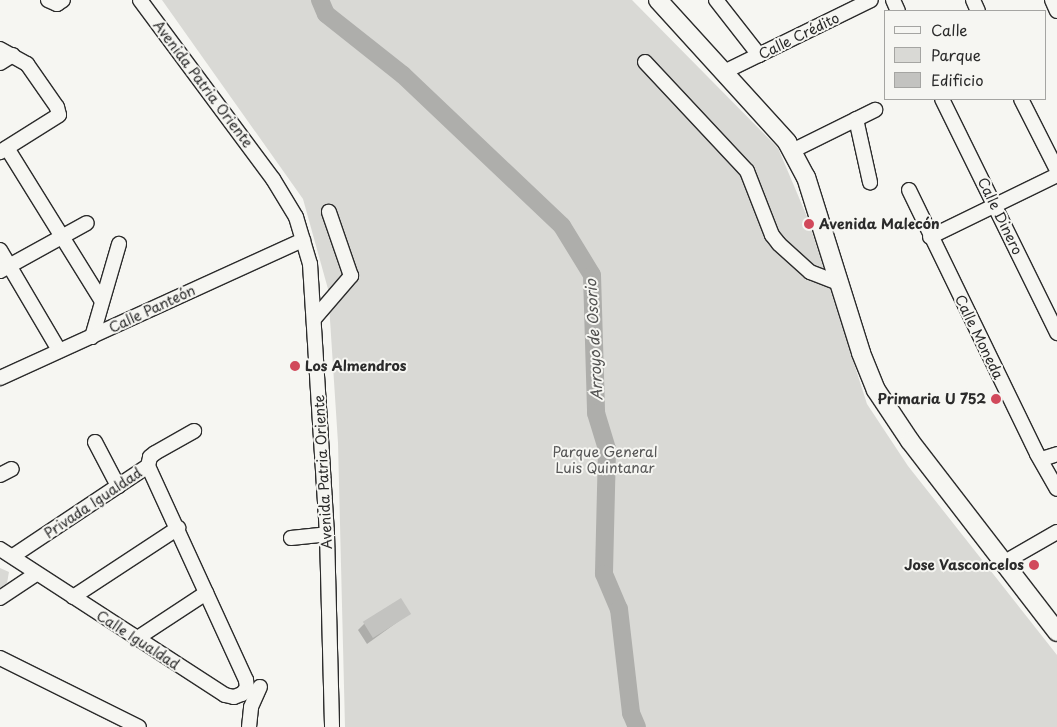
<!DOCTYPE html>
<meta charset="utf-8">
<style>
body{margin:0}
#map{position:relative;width:1057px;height:727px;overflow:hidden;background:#f6f6f2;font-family:"Playpen Sans",sans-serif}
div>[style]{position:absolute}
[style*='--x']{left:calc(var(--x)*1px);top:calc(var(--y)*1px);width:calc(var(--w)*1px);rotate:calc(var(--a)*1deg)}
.green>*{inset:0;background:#d9d9d5}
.shadow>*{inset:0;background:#0003}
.river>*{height:18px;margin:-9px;padding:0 9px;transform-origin:9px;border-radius:9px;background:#aeaeab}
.building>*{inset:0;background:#c3c3c0;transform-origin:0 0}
.roads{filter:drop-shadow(1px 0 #2b2b2b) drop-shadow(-1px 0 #2b2b2b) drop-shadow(0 1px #2b2b2b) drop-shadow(0 -1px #2b2b2b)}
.minor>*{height:14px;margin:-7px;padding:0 7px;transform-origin:7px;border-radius:7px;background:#f6f6f2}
.major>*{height:18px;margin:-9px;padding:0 9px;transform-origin:9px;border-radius:9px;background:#f6f6f2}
.dots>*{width:14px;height:14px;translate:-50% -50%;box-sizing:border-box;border:2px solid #f6f6f2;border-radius:50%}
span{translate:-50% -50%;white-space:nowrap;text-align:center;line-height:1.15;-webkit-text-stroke:4px #f6f6f2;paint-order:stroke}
.street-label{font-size:14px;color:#2b2b2b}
.poi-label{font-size:14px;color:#2b2b2b;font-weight:700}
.left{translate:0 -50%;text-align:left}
.right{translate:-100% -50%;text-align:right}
.park-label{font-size:14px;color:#565656}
.water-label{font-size:15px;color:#525251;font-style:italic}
.legend{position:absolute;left:884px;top:10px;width:162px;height:90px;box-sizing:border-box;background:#f6f6f2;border:1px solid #a5a5a2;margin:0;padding:6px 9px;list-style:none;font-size:15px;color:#2b2b2b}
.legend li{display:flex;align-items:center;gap:10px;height:25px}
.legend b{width:25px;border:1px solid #a5a5a2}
</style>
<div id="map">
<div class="green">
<div style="clip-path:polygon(162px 0,632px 0,778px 148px,808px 219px,867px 404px,908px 466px,1057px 655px,1057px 727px,345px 727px,338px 443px,328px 289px,303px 199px)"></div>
<div style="clip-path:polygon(0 568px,9px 572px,7px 583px,0 588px)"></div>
</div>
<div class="shadow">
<div style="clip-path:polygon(410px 613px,367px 644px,358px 630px,364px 624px)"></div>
</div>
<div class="river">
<div style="--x:320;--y:0;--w:15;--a:67"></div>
<div style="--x:326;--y:14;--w:98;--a:38.4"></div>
<div style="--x:403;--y:75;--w:219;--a:43.5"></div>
<div style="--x:562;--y:226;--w:57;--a:58.5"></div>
<div style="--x:592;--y:275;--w:138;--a:88.3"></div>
<div style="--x:596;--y:413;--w:38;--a:73"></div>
<div style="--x:607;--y:449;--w:125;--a:91.4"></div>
<div style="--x:604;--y:574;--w:38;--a:67"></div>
<div style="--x:619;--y:609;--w:105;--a:83.4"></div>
<div style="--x:631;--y:713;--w:15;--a:67"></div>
</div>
<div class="building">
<div style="left:401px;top:598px;width:19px;height:45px;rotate:58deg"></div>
</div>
<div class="roads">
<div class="minor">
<div style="--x:48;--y:0;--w:10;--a:24"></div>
<div style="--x:57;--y:4;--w:7;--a:-34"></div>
<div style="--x:140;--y:0;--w:223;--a:53.4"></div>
<div style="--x:273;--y:179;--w:44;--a:58.8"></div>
<div style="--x:296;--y:217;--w:49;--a:73.4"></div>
<div style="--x:310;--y:264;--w:271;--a:86.4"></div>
<div style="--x:327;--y:534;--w:193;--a:88.5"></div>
<div style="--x:716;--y:0;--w:70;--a:52"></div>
<div style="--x:893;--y:0;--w:12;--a:66"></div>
<div style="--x:973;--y:0;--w:12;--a:66"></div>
<div style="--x:1052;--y:0;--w:12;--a:66"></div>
<div style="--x:0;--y:49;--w:31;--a:29"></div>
<div style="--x:27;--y:64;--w:52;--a:55.1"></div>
<div style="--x:57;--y:107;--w:8;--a:76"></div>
<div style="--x:59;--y:115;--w:70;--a:147.9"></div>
<div style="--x:645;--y:62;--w:149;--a:46.9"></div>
<div style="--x:747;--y:171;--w:69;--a:68.7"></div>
<div style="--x:772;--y:235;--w:11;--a:52"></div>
<div style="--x:779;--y:244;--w:42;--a:42.1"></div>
<div style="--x:810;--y:272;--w:31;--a:21"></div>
<div style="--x:0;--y:63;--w:15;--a:-32"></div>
<div style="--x:726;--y:71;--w:161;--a:-26.1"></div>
<div style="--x:942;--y:99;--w:261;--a:63.8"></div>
<div style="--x:1021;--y:99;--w:80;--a:63.1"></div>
<div style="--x:856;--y:119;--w:65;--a:77.5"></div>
<div style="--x:7;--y:148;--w:180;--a:58.2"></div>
<div style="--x:792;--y:151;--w:93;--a:-26.3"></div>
<div style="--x:909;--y:190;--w:293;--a:64.1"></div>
<div style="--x:1037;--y:454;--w:40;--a:60.3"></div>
<div style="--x:930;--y:237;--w:141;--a:-26"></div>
<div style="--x:0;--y:250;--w:116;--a:59.5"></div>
<div style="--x:0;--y:271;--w:99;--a:-28.9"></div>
<div style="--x:314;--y:319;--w:57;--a:-49.3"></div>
<div style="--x:351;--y:276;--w:68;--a:-109"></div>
<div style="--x:92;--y:337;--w:97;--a:-73.8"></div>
<div style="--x:0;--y:378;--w:333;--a:-24.5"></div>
<div style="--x:95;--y:442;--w:50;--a:62.4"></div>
<div style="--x:1042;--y:459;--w:16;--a:-18"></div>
<div style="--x:0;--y:475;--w:13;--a:-27"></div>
<div style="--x:291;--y:538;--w:36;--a:-6"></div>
<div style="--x:0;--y:549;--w:268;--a:33"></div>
<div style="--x:225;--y:695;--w:9;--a:13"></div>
<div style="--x:234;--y:697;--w:9;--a:-21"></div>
<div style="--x:242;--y:694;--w:8;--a:-50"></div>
<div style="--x:247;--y:688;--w:8;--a:-97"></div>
<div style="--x:246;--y:680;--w:235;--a:-114.6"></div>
<div style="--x:13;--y:556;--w:162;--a:-33.7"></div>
<div style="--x:148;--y:466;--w:9;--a:-77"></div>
<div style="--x:150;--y:457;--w:6;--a:-39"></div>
<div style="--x:155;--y:453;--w:45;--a:-29.4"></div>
<div style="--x:1003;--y:563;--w:62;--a:-29.9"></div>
<div style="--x:73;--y:597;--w:126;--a:-33.3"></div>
<div style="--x:0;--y:598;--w:43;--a:-33.7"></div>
<div style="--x:136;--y:639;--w:84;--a:-33.3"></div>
<div style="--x:0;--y:658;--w:155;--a:26.4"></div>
<div style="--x:249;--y:727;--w:20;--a:-84"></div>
<div style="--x:251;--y:707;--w:22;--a:-66"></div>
</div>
<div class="major">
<div style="--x:658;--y:0;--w:192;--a:47.7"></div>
<div style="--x:787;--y:142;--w:40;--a:62"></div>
<div style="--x:806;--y:177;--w:184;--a:72.6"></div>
<div style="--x:861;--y:353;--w:40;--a:68"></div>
<div style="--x:876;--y:390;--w:61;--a:56.3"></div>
<div style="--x:910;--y:441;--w:241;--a:52.4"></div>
</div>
</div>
<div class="dots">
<div style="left:809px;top:224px;background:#d1495b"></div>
<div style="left:295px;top:366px;background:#d1495b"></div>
<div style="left:996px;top:399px;background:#d1495b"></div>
<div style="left:1034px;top:565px;background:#d1495b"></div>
</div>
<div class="street-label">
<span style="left:799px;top:36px;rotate:-26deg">Calle Crédito</span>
<span style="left:203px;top:84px;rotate:53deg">Avenida Patria Oriente</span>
<span style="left:1000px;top:216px;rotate:64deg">Calle Dinero</span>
<span style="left:152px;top:309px;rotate:-25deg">Calle Panteón</span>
<span style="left:979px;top:337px;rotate:64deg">Calle Moneda</span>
<span style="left:323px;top:472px;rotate:-93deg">Avenida Patria Oriente</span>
<span style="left:93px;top:503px;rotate:-34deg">Privada Igualdad</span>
<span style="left:138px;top:640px;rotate:33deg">Calle Igualdad</span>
</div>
<div class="poi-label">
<span class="left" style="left:819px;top:224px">Avenida Malecón</span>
<span class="left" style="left:305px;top:366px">Los Almendros</span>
<span class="right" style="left:986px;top:399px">Primaria U 752</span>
<span class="right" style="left:1024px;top:565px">Jose Vasconcelos</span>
</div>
<div class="park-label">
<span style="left:605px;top:460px">Parque General<br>Luis Quintanar</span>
</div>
<div class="water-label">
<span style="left:593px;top:340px;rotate:-93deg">Arroyo de Osorio</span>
</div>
<ul class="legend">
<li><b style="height:6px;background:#f6f6f2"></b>Calle</li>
<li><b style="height:14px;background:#d9d9d5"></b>Parque</li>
<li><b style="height:14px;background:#c3c3c0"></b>Edificio</li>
</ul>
</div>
